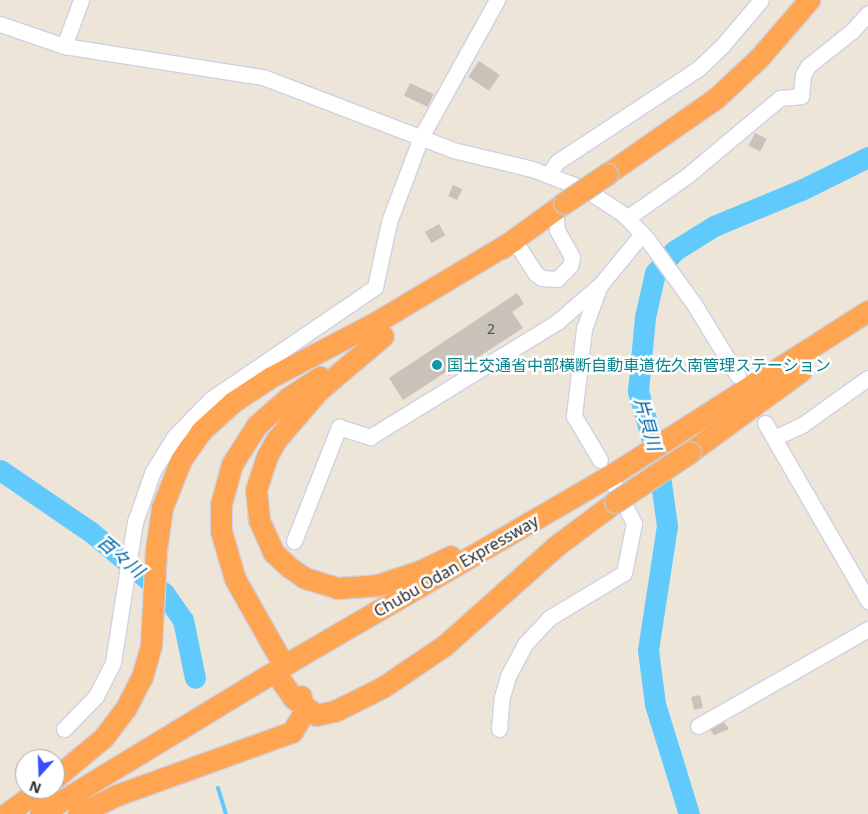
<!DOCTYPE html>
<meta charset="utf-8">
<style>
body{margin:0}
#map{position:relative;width:868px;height:814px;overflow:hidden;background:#ede5d8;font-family:"Noto Sans","Noto Sans JP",sans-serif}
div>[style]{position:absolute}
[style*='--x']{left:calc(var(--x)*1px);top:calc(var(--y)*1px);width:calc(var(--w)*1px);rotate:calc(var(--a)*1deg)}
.stream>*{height:4px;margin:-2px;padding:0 2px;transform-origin:2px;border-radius:2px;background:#5fcafb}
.river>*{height:21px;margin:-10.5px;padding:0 10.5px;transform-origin:10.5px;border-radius:10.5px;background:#5fcafb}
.building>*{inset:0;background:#c8c2b9;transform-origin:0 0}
.roads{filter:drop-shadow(1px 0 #ced1e4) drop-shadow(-1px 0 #ced1e4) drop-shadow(0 1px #ced1e4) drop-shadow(0 -1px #ced1e4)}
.minor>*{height:15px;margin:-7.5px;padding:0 7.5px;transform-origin:7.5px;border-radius:7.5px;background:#fff}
.highway>*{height:21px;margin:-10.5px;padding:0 10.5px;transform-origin:10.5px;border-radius:10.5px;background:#ffa551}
.bridges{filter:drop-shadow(1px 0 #c7c7c7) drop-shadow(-1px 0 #c7c7c7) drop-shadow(0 1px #c7c7c7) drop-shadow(0 -1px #c7c7c7)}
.highway-bridge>*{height:21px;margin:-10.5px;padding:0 10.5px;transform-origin:10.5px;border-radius:10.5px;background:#ffa551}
.dots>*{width:14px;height:14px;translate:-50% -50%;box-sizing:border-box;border:2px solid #fff;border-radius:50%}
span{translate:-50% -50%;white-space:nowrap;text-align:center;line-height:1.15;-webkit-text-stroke:5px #fff;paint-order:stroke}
.number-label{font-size:14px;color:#514f4d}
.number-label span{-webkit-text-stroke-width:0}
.culture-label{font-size:16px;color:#0d838f}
.left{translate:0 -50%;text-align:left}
.street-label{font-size:16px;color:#292929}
.water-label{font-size:18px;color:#0064a5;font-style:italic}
.north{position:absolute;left:15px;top:749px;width:50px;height:50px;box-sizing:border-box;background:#fff;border:1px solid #a9a9a9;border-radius:50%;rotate:200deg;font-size:14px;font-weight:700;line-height:20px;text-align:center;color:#292929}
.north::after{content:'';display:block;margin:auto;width:18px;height:22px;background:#334fff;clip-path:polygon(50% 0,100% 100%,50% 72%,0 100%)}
</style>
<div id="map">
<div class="stream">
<div style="--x:218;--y:788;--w:27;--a:73"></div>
</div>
<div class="river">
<div style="--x:0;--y:470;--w:110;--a:34.3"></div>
<div style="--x:91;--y:532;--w:95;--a:39.9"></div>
<div style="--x:164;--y:593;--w:33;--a:55"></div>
<div style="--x:183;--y:620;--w:59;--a:78.3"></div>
<div style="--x:689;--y:814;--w:115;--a:-107.2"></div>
<div style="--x:655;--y:704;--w:54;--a:-97.4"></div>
<div style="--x:648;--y:650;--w:125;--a:-81.3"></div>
<div style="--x:667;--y:526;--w:66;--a:-97.9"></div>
<div style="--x:658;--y:461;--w:73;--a:-105.9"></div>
<div style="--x:638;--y:391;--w:74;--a:-84.6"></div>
<div style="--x:645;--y:317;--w:45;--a:-77.2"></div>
<div style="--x:655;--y:273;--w:29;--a:-49"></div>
<div style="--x:674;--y:251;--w:47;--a:-32"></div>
<div style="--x:714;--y:226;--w:94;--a:-22.5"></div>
<div style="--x:801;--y:190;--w:75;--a:-26.2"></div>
</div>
<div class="building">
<div style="left:479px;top:61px;width:25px;height:19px;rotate:34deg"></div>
<div style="left:410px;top:83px;width:26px;height:14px;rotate:25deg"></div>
<div style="left:755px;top:133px;width:13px;height:14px;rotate:27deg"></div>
<div style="left:453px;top:185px;width:10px;height:12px;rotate:24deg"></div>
<div style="left:439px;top:224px;width:13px;height:16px;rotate:61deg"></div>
<div style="clip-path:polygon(517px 293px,524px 304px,512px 312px,523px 328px,449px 376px,446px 372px,403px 400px,389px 378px)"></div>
<div style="left:700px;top:695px;width:13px;height:9px;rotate:77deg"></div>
<div style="clip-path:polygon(724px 722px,729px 729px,714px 735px,710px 730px)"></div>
</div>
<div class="roads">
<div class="minor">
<div style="--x:0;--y:24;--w:68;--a:19"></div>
<div style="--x:64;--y:46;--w:201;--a:8.9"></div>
<div style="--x:263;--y:77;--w:204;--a:21"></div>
<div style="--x:453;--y:150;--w:81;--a:13.5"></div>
<div style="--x:532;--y:169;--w:57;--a:20.7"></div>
<div style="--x:585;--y:189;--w:45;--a:33.3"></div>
<div style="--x:623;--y:214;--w:35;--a:46"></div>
<div style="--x:647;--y:239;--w:80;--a:54.1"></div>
<div style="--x:694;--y:304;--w:84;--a:58.6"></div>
<div style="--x:64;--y:46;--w:49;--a:-69.7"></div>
<div style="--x:549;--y:174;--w:14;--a:-56"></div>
<div style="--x:557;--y:162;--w:170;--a:-33.5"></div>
<div style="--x:699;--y:68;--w:32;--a:-44"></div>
<div style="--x:722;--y:46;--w:60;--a:-49.7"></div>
<div style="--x:627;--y:218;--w:75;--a:-35.2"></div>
<div style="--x:688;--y:175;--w:120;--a:-39.9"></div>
<div style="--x:780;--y:98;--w:21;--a:-5"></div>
<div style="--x:801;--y:96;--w:21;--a:-85"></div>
<div style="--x:803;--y:75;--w:10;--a:-61"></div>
<div style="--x:808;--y:66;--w:56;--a:-38.5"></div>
<div style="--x:852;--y:31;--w:24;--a:-48"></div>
<div style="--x:514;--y:240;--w:40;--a:57.1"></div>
<div style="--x:536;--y:274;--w:7;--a:34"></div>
<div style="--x:542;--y:278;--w:15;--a:4"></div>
<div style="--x:557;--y:279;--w:18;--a:-45"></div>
<div style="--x:570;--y:266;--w:9;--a:-77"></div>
<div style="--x:572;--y:257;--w:31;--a:-119"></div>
<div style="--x:557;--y:230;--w:19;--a:-96"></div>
<div style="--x:599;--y:287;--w:45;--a:109.7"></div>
<div style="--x:584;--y:329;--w:88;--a:96.6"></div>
<div style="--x:574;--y:416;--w:51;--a:59.4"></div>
<div style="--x:765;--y:423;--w:206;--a:59.9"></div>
<div style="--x:774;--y:438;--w:31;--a:-25"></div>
<div style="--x:802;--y:425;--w:81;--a:-35.5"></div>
<div style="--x:294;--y:541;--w:123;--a:-68.5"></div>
<div style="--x:339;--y:427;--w:33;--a:18"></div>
<div style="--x:370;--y:437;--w:220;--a:-31.6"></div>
<div style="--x:557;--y:322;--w:58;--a:-40.8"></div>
<div style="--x:601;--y:284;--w:65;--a:-50.6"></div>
<div style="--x:698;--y:726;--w:196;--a:-29.7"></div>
<div style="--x:64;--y:729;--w:46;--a:-45.9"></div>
<div style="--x:96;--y:696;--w:38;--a:-63"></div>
<div style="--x:113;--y:662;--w:142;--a:-81.1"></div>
<div style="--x:135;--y:522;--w:54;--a:-70.6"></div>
<div style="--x:153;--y:471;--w:40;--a:-58"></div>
<div style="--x:174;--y:437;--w:53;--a:-45.8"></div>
<div style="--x:211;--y:399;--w:199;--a:-34.3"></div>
<div style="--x:375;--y:287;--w:66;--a:-77.8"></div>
<div style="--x:389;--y:222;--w:91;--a:-69.4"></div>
<div style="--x:421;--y:137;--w:157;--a:-61"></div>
<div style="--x:499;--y:729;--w:32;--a:-85"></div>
<div style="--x:502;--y:697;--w:22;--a:-74"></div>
<div style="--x:508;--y:676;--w:36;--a:-62"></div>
<div style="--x:525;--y:644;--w:35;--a:-47"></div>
<div style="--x:549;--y:618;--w:87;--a:-31"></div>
<div style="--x:624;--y:573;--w:51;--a:-78.7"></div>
<div style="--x:634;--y:523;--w:45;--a:-117.7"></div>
</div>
<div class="highway">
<div style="--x:607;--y:174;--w:131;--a:-34.8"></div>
<div style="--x:715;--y:99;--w:60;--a:-43"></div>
<div style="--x:759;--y:58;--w:77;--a:-49.2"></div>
<div style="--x:502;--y:248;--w:77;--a:-36"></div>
<div style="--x:383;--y:336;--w:84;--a:139.8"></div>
<div style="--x:319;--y:390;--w:66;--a:130.7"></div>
<div style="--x:276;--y:440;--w:18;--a:119"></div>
<div style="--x:267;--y:456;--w:36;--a:108"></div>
<div style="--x:256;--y:490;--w:30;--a:84"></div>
<div style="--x:259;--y:520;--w:36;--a:66"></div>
<div style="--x:274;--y:553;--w:21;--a:43"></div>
<div style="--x:289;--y:567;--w:19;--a:35"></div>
<div style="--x:305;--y:578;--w:34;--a:17"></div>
<div style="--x:338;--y:588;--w:39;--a:-4"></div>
<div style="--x:377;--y:585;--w:45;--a:-18"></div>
<div style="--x:420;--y:571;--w:34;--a:-26"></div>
<div style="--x:690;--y:452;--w:137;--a:-36.1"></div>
<div style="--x:278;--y:655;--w:87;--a:-119.5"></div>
<div style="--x:235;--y:579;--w:50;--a:-106.3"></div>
<div style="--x:221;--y:531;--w:27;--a:-90"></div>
<div style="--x:221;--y:504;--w:41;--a:-74.6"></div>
<div style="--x:232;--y:464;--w:46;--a:-57.3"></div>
<div style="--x:257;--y:425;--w:43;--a:-41.2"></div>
<div style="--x:289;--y:397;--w:37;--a:-33"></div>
<div style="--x:282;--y:682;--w:19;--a:55"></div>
<div style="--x:293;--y:698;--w:29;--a:36"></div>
<div style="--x:316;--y:715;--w:19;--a:-12"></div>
<div style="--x:335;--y:711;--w:54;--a:-26.6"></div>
<div style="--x:383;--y:687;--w:75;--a:-34.1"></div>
<div style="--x:445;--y:645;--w:149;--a:-41.7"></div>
<div style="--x:556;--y:546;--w:74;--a:-36.7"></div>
<div style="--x:55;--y:778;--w:64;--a:-39.9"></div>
<div style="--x:104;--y:737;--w:36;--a:-53"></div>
<div style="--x:126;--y:708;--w:35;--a:-63"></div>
<div style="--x:142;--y:677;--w:33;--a:-74"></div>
<div style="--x:151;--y:645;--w:95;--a:-87"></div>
<div style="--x:156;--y:550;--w:42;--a:-81.9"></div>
<div style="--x:162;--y:508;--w:52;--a:-68.4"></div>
<div style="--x:181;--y:460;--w:35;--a:-55"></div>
<div style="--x:201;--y:431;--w:43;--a:-42.2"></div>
<div style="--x:233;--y:402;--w:45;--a:-33.3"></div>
<div style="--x:271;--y:377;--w:121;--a:-27.6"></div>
<div style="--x:378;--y:321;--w:158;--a:-30.8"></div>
<div style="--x:6;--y:814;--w:42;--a:-36.3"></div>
<div style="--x:40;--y:814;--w:296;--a:-31.3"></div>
<div style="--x:293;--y:660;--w:374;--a:-30.2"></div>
<div style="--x:616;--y:472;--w:299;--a:-32.6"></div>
<div style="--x:78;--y:814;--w:43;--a:-26"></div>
<div style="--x:117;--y:795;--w:186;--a:-19.8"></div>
<div style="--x:292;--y:732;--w:23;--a:-59"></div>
<div style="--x:304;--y:712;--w:16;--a:-101"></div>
</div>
</div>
<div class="bridges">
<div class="highway-bridge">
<div style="--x:564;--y:203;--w:52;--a:-34"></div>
<div style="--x:615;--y:502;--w:90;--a:-33.7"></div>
</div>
</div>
<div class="dots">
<div style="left:437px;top:365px;background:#0f9aa8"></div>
</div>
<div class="number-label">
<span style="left:491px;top:329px">2</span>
</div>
<div class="culture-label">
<span class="left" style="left:447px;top:365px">国土交通省中部横断自動車道佐久南管理ステーション</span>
</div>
<div class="street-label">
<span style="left:456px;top:566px;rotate:-30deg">Chubu Odan Expressway</span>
</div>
<div class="water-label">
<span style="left:648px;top:424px;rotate:74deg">片貝川</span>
<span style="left:121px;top:556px;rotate:40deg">百々川</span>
</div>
<div class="north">N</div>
</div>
